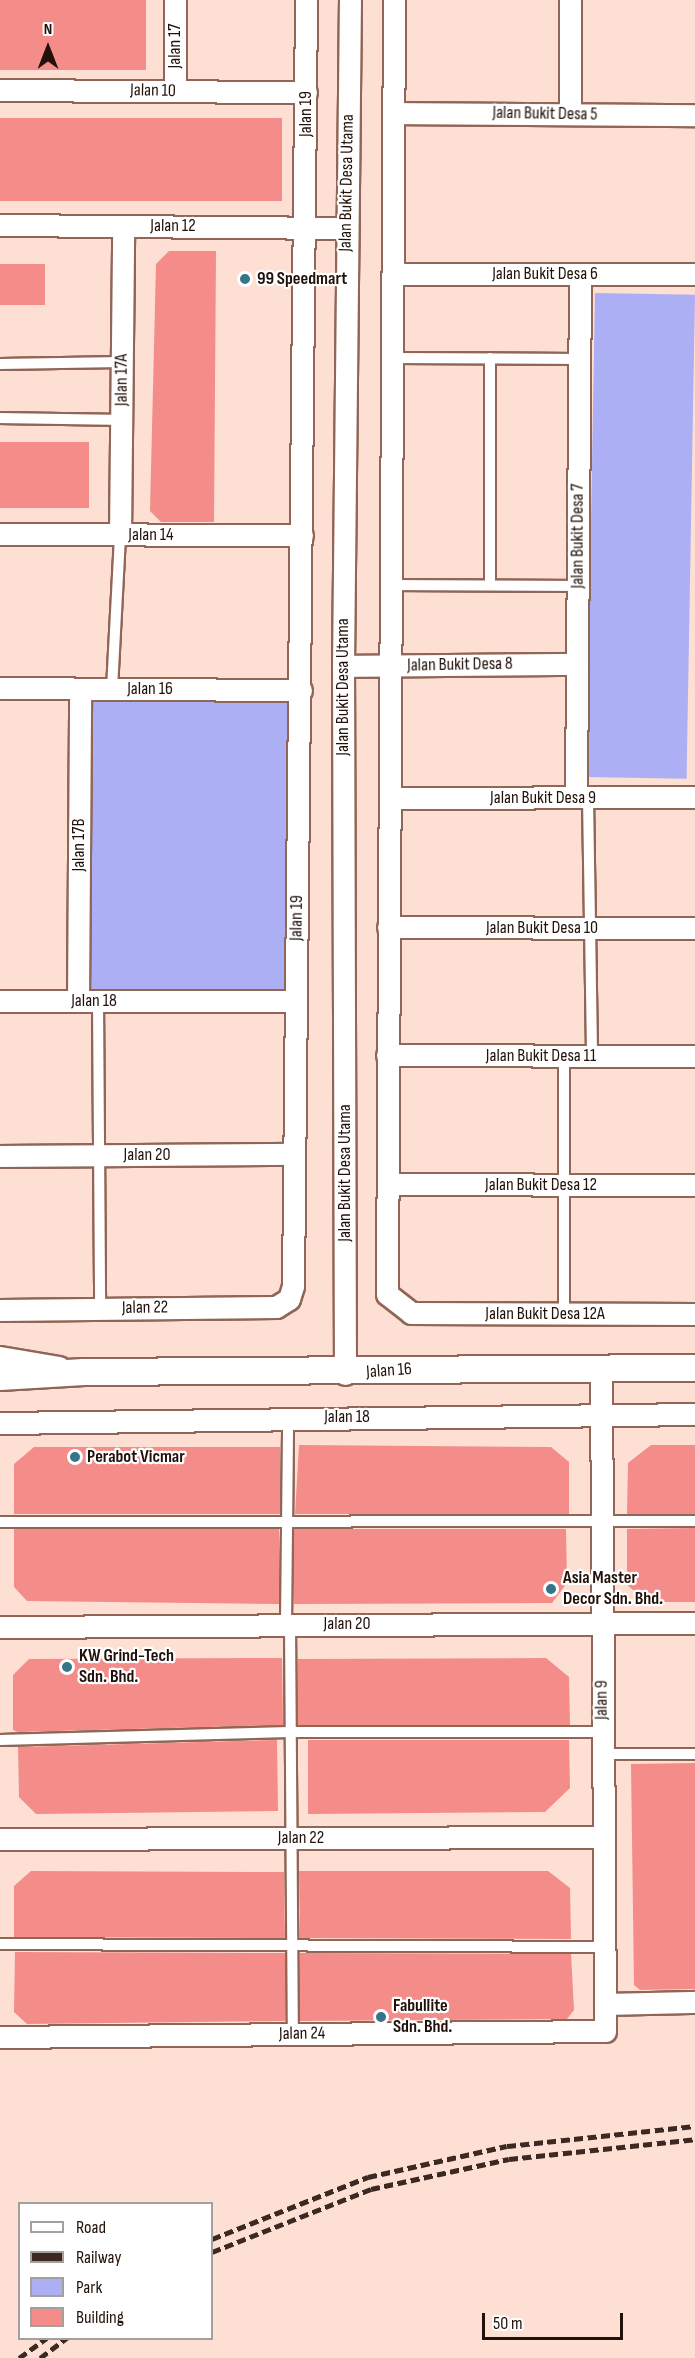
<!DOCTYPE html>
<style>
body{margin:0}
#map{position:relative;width:695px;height:2358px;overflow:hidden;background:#fddfd4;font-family:"Sofia Sans Condensed",sans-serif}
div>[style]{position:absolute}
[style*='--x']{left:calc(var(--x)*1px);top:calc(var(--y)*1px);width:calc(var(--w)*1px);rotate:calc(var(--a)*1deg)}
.green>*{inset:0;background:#acaff3;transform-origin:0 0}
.building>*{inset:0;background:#f48c89;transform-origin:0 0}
.roads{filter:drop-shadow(2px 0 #906656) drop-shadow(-2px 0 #906656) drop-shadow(0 2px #906656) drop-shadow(0 -2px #906656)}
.service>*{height:10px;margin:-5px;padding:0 5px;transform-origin:5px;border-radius:5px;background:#fff}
.minor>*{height:21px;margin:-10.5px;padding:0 10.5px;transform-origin:10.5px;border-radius:10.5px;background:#fff}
.tertiary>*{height:26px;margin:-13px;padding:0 13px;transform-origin:13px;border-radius:13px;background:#fff}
.rail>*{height:4.5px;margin-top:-2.25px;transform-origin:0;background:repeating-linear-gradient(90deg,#3b2922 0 9px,transparent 0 13.5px)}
.dots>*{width:16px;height:16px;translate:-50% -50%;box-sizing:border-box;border:3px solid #fff;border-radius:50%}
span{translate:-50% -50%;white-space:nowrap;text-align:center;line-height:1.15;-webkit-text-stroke:4.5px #fff;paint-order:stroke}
.street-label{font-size:18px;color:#21110a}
.poi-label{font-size:18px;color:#21110a;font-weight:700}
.left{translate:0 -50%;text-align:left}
.legend{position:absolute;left:18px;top:2202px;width:195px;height:138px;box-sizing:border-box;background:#fff;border:2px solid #a6a09d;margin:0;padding:8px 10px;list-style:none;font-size:18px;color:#21110a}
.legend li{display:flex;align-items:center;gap:12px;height:30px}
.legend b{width:30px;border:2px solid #a6a09d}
.north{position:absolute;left:18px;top:18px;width:60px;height:60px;-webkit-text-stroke:4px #fff;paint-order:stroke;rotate:0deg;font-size:16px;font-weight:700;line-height:24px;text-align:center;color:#21110a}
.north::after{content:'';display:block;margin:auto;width:21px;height:27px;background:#21110a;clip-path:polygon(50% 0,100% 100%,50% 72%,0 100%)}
.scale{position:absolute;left:482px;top:2313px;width:141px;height:27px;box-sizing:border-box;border:3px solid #21110a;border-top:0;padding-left:8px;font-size:18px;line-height:21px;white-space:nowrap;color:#21110a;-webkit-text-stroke:4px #fff;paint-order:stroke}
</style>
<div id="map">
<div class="green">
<div style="left:595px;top:293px;width:100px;height:484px;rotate:1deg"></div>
<div style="left:80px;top:689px;width:221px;height:312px"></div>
</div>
<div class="building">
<div style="left:0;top:0;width:146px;height:70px"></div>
<div style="left:0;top:118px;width:282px;height:83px"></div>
<div style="clip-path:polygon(169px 251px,216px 251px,214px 522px,161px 522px,150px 511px,156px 264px)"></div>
<div style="left:0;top:264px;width:45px;height:41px"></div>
<div style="left:0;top:442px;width:89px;height:66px"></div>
<div style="clip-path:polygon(299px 1445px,551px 1447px,569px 1462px,569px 1514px,295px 1514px)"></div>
<div style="clip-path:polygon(651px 1445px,695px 1445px,695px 1514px,627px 1514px,628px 1463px)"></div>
<div style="clip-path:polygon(34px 1447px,280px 1447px,280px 1514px,14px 1514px,14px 1464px)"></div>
<div style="clip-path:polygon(695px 1528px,695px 1602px,648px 1602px,627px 1585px,627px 1529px)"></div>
<div style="clip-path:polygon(14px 1529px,279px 1529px,279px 1604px,27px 1601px,14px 1587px)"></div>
<div style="clip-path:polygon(294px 1529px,566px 1529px,567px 1583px,552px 1603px,294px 1604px)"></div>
<div style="clip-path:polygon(546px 1658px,569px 1677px,570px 1725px,298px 1725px,298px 1659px)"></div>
<div style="clip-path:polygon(29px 1659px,282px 1658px,283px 1725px,18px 1732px,13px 1730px,13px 1675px)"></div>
<div style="clip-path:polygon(277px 1740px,278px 1811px,36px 1814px,19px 1797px,18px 1747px)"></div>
<div style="clip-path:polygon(308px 1740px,569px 1740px,570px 1788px,545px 1812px,308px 1814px)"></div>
<div style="clip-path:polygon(695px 1763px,695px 1989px,640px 1990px,634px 1985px,631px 1764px)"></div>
<div style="clip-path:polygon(31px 1871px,284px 1872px,285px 1938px,14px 1937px,14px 1886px)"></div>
<div style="clip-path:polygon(299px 1871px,548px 1871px,570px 1888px,571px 1939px,300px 1938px)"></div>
<div style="clip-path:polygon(15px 1952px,285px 1953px,285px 2021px,27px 2024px,14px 2012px)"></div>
<div style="clip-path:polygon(300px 1953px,571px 1954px,574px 2010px,567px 2019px,300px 2021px)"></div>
</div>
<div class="roads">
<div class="service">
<div style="--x:394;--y:358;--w:185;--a:0.3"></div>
<div style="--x:490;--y:358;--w:227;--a:90"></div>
<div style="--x:0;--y:364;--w:122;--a:-0.9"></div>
<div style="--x:0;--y:418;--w:121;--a:0.9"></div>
<div style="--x:394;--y:585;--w:184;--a:0.3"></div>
<div style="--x:112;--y:689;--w:154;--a:-87"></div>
<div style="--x:588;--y:797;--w:259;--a:89.1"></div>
<div style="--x:98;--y:1001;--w:308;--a:89.6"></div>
<div style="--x:564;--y:1056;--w:259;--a:90"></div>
<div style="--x:0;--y:1522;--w:695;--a:-0.08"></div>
<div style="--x:286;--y:1624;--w:207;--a:-89.4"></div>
<div style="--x:290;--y:1624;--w:410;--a:89.6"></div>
<div style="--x:0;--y:1740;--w:289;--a:-1.6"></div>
<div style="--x:289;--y:1732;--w:313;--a:0"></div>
<div style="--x:602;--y:1754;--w:93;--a:0"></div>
<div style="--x:0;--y:1944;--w:604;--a:0.28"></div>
</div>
<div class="minor">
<div style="--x:394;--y:0;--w:1294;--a:90.31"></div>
<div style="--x:387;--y:1294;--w:31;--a:38"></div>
<div style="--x:411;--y:1313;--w:284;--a:0.2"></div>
<div style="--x:0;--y:90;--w:306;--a:0.4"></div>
<div style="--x:175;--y:91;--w:91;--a:-90"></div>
<div style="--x:395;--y:113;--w:300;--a:0.4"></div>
<div style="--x:570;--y:114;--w:114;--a:-90"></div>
<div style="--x:0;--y:225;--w:346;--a:0.5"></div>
<div style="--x:395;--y:274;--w:300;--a:0"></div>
<div style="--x:0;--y:534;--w:302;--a:0.2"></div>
<div style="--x:120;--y:535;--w:309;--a:-89.4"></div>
<div style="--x:343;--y:666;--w:234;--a:-0.5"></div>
<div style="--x:0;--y:688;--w:301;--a:0.4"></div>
<div style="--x:576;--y:797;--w:523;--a:-89.56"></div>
<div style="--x:391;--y:798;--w:304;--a:-0.2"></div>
<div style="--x:388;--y:927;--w:307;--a:0.2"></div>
<div style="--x:0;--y:1001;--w:296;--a:0"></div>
<div style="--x:78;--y:1001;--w:312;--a:-89.6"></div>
<div style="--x:387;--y:1055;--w:308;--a:0.2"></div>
<div style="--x:0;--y:1156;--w:294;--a:-0.4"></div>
<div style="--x:388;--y:1184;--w:307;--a:0.2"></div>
<div style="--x:0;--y:1310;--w:276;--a:-0.6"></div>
<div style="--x:276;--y:1307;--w:15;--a:-32"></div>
<div style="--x:289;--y:1299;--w:14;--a:-73"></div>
<div style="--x:293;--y:1286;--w:1286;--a:-89.42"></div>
<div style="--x:0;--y:1357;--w:60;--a:9.6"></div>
<div style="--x:345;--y:1374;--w:708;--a:-90.16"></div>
<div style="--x:343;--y:666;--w:666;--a:-89.4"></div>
<div style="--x:0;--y:1423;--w:695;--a:-0.74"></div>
<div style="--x:0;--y:1627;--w:695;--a:-0.33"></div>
<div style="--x:0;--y:1839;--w:602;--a:-0.19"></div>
<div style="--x:605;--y:2004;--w:90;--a:-1.3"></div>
<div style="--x:0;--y:2037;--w:605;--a:-0.57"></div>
<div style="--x:605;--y:2031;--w:663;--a:-90.35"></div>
</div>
<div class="tertiary">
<div style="--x:0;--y:1377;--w:84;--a:-3.4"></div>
<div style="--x:84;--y:1372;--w:611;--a:-0.38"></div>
</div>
</div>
<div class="rail">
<div style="--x:212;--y:2239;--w:168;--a:-21.7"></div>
<div style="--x:368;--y:2177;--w:142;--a:-12.6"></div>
<div style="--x:507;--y:2146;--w:189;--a:-6.1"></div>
<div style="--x:212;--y:2252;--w:171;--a:-21.6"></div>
<div style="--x:371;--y:2189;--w:141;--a:-12.3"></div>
<div style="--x:509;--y:2159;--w:187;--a:-6.1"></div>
<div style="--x:19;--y:2358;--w:34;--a:-36"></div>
<div style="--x:40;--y:2358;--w:34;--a:-37"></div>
</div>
<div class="dots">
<div style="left:245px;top:279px;background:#357489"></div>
<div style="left:75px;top:1457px;background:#357489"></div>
<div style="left:551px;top:1589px;background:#357489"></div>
<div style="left:67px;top:1667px;background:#357489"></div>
<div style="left:381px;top:2017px;background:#357489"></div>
</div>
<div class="street-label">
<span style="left:175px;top:46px;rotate:-90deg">Jalan 17</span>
<span style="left:153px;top:91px;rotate:1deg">Jalan 10</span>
<span style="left:306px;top:114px;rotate:-90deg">Jalan 19</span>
<span style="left:545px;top:114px;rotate:1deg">Jalan Bukit Desa 5</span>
<span style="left:347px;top:183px;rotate:-89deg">Jalan Bukit Desa Utama</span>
<span style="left:173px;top:226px">Jalan 12</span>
<span style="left:545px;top:274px">Jalan Bukit Desa 6</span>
<span style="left:122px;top:380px;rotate:-90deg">Jalan 17A</span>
<span style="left:151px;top:535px">Jalan 14</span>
<span style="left:578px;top:536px;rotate:-90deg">Jalan Bukit Desa 7</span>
<span style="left:460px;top:665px;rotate:-1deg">Jalan Bukit Desa 8</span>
<span style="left:343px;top:687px;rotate:-90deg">Jalan Bukit Desa Utama</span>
<span style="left:150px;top:689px">Jalan 16</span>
<span style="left:543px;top:798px">Jalan Bukit Desa 9</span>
<span style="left:79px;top:845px;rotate:-90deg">Jalan 17B</span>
<span style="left:297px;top:918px;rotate:-89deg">Jalan 19</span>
<span style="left:542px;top:928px">Jalan Bukit Desa 10</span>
<span style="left:94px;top:1001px">Jalan 18</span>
<span style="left:541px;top:1056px">Jalan Bukit Desa 11</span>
<span style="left:147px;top:1155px">Jalan 20</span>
<span style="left:345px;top:1173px;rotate:-90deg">Jalan Bukit Desa Utama</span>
<span style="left:541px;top:1185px">Jalan Bukit Desa 12</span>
<span style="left:145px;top:1308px;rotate:-1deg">Jalan 22</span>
<span style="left:545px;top:1314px">Jalan Bukit Desa 12A</span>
<span style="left:389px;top:1371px;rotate:-4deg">Jalan 16</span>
<span style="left:347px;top:1417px">Jalan 18</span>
<span style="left:347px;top:1624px">Jalan 20</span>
<span style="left:602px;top:1700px;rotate:-90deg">Jalan 9</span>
<span style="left:301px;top:1838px">Jalan 22</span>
<span style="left:302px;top:2034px;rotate:-1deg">Jalan 24</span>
</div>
<div class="poi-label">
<span class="left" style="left:257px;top:279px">99 Speedmart</span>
<span class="left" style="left:87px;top:1457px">Perabot Vicmar</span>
<span class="left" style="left:563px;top:1589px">Asia Master<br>Decor Sdn. Bhd.</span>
<span class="left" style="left:79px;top:1667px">KW Grind-Tech<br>Sdn. Bhd.</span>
<span class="left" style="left:393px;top:2017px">Fabullite<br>Sdn. Bhd.</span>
</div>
<ul class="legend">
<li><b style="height:8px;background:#fff"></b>Road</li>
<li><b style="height:8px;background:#3b2922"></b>Railway</li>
<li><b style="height:16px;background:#acaff3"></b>Park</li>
<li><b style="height:16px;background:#f48c89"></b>Building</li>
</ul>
<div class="north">N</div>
<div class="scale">50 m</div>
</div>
